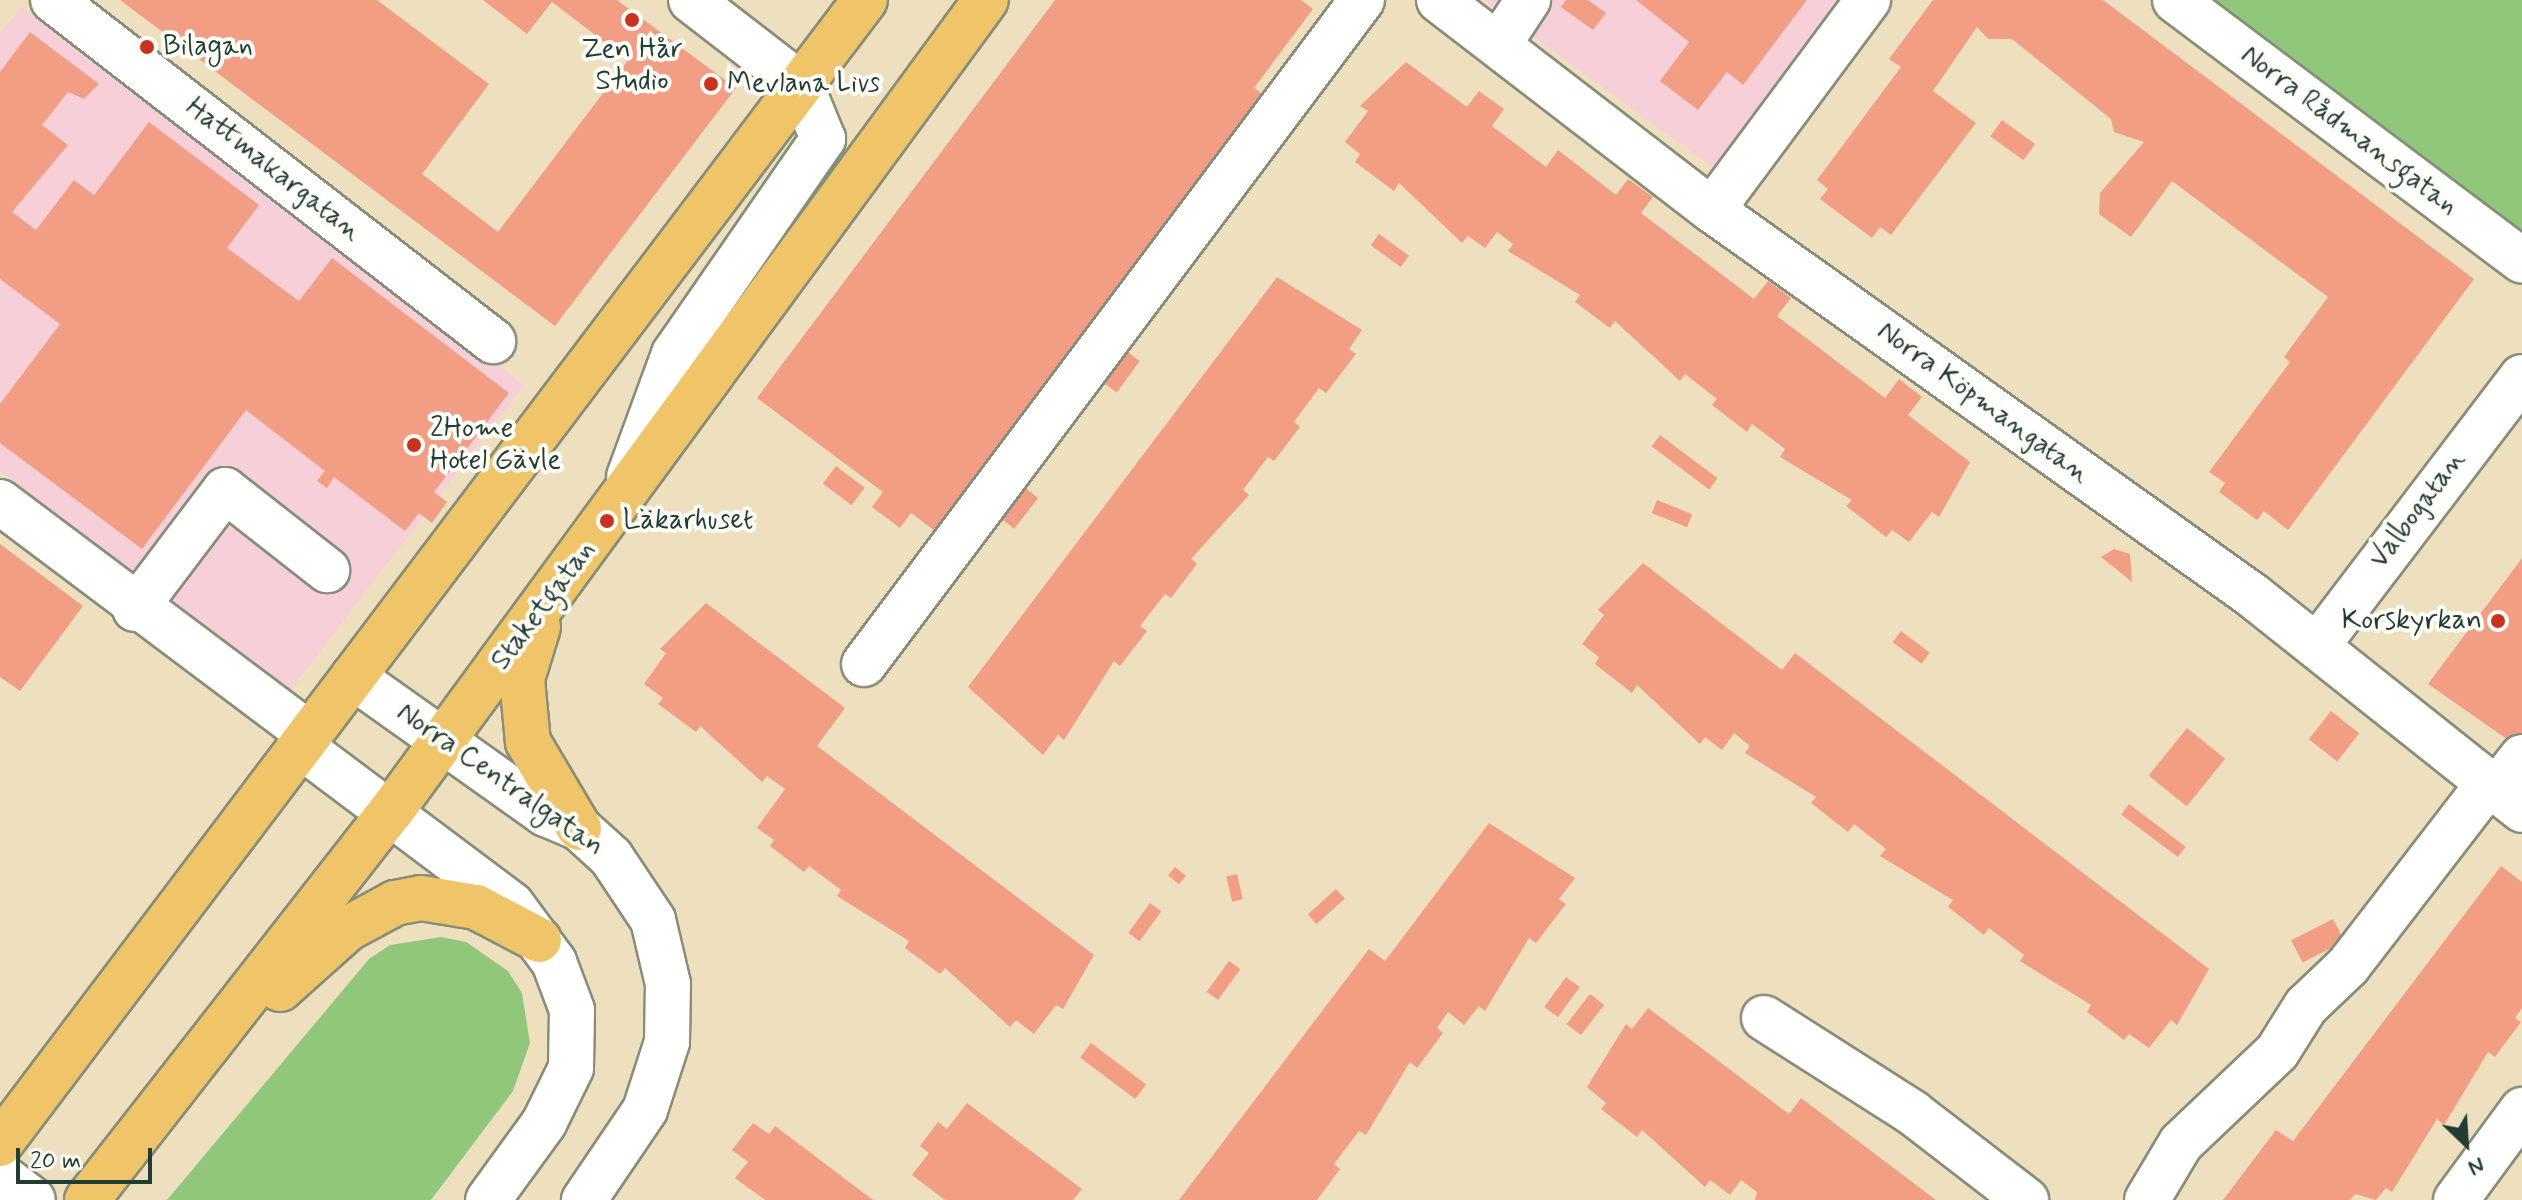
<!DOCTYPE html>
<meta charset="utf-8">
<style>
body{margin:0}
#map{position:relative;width:2522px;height:1200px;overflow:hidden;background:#eee0be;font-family:Mynerve,sans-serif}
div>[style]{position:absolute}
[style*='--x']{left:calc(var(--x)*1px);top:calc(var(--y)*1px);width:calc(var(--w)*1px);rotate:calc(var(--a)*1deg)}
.built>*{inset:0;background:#f6cfd9}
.green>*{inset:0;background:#91c77a}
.building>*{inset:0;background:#f29e85;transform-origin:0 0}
.roads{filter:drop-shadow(2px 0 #868e79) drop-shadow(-2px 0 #868e79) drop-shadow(0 2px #868e79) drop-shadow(0 -2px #868e79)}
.minor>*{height:44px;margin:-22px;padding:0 22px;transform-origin:22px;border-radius:22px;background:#fff}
.major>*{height:44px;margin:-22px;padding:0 22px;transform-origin:22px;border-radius:22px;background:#f0c469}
.dots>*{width:22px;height:22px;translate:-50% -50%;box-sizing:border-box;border:4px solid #fdfcf7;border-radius:50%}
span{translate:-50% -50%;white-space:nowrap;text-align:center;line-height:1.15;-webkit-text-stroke:8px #fdfcf7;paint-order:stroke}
.poi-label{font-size:28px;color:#1f3d34}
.left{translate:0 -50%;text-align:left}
.right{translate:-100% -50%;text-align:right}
.street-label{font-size:28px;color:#1f3d34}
.north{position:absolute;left:2426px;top:1104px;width:80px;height:80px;-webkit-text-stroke:6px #fdfcf7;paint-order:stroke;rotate:155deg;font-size:22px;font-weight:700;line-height:32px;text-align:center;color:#1f3d34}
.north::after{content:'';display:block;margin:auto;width:28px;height:36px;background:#1f3d34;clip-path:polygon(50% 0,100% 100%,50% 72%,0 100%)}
.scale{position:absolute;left:16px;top:1148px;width:136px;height:36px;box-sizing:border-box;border:4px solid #1f3d34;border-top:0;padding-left:10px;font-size:24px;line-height:28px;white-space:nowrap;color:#1f3d34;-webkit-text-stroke:6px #fdfcf7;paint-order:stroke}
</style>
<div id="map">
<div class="built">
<div style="clip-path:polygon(1483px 0,1852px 0,1723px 175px)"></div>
<div style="clip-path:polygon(21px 7px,524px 385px,289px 692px,0 471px,0 34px)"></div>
</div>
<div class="green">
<div style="clip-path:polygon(2213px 0,2522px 0,2522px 237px)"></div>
<div style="clip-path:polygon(441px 937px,466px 942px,508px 971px,522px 993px,530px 1043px,513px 1091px,431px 1200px,167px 1200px,369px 959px,390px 945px)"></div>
</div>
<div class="building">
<div style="clip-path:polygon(120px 0,377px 0,489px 84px,422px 174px,498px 232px,628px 60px,552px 2px,527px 34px,483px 0,617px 0,736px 88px,555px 326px)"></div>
<div style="clip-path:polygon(1055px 0,1301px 0,1313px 9px,1254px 88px,1271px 100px,943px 537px,911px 513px,900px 528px,872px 507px,883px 492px,757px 398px)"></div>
<div style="clip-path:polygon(1566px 0,1588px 0,1606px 13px,1593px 30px,1561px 7px)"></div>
<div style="clip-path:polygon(1636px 0,1807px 0,1743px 85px,1727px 72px,1698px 110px,1660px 81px,1689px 42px)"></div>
<div style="clip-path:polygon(1933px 0,2103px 0,2474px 279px,2288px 530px,2264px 511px,2257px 520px,2219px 492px,2225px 483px,2209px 472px,2290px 362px,2284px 357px,2328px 297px,2172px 181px,2131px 237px,2099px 214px,2100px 193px,2144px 142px,2114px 132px,2111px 119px,2012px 39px,1988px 39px,1977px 27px,1933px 91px,1976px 123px,1891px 235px,1880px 227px,1872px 238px,1820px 199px,1828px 189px,1817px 180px,1901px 67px,1889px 59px)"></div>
<div style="clip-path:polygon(30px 32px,99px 84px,84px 99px,68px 92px,42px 125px,68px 145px,12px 212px,36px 230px,74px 180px,94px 195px,149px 122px,259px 205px,227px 248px,299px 301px,332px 258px,509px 393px,434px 492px,447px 502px,432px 523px,419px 513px,405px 531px,334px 477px,327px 488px,317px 481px,325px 471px,246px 410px,142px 549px,0 443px,0 404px,60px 324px,0 279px,0 72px)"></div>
<div style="clip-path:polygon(1406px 62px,1467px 107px,1479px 91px,1504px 109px,1492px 126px,1546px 167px,1558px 150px,1616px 195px,1628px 179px,1653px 197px,1641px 213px,1754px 299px,1768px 281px,1791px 298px,1777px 316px,1885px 398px,1899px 379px,1922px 397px,1908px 415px,1970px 462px,1939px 517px,1932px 512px,1909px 542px,1892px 530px,1886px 537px,1846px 506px,1852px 500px,1780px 457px,1785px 449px,1752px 424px,1747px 432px,1712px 405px,1717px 399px,1685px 374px,1680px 381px,1615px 321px,1610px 328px,1575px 302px,1580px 295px,1508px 251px,1513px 244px,1497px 232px,1485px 248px,1468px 236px,1462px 243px,1399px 183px,1394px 191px,1355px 162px,1360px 154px,1345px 142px,1368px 111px,1360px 106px)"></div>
<div style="left:2002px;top:120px;width:41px;height:20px;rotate:36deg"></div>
<div style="left:1379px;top:234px;width:37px;height:14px;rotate:36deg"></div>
<div style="clip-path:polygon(1277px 277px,1362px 330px,1349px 349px,1356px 354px,1326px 393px,1319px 388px,1294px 422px,1300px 427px,1274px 461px,1268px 457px,1243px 490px,1249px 495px,1191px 559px,1197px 564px,1171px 598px,1165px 594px,1140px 626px,1147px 631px,1120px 666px,1114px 661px,1064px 740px,1058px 735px,1043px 755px,968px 687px)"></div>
<div style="left:1126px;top:351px;width:17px;height:39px;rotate:36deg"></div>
<div style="left:1660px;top:435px;width:72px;height:14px;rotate:37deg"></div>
<div style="left:836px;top:466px;width:36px;height:22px;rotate:37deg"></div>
<div style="left:1024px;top:487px;width:18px;height:39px;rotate:38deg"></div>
<div style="left:1657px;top:500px;width:38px;height:14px;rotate:22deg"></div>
<div style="clip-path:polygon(0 544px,83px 606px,20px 691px,0 677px)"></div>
<div style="clip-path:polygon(2114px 549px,2130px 554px,2132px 582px,2101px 557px)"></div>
<div style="clip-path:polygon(2522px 558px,2522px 734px,2514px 744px,2428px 684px)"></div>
<div style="clip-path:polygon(1643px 563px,1782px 670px,1795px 653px,2209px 969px,2177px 1025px,2171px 1020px,2149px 1048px,2129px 1034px,2124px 1040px,2087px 1012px,2091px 1005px,2020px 961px,2024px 955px,1989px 928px,1984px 935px,1948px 907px,1953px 900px,1880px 856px,1886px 849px,1854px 824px,1848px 832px,1811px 803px,1816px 797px,1745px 753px,1750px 746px,1734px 733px,1722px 750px,1705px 737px,1700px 744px,1637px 685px,1632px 693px,1595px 664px,1599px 657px,1582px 644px,1604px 615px,1598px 610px)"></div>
<div style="clip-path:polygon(706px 603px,845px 708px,817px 746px,1094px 955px,1063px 1009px,1056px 1005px,1034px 1034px,1016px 1020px,1010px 1027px,945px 968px,940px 974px,905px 948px,909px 941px,837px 896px,841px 890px,809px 866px,804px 872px,770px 846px,774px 840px,757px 828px,785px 789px,767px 776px,762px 782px,700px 726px,696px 732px,658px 704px,663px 698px,644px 684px,666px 653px,660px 649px)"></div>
<div style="left:1901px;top:631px;width:36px;height:14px;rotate:37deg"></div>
<div style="left:2331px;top:711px;width:36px;height:36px;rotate:38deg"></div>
<div style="left:2187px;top:728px;width:49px;height:61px;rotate:39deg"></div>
<div style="left:2129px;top:804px;width:71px;height:13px;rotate:37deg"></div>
<div style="clip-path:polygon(1489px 823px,1575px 878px,1559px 899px,1566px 904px,1536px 943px,1529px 938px,1485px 1011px,1479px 1006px,1464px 1025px,1448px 1012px,1437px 1028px,1443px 1033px,1417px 1068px,1410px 1062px,1366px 1135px,1359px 1131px,1334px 1164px,1340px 1169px,1317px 1200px,1179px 1200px,1369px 949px,1385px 961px)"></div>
<div style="clip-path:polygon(2501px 866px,2522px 882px,2522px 1008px,2515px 1018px,2521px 1022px,2495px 1057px,2488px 1052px,2444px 1125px,2437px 1119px,2392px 1192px,2386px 1188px,2376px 1200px,2355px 1194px,2350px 1200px,2223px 1200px,2276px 1130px,2293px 1141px)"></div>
<div style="left:1175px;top:867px;width:14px;height:11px;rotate:39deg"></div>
<div style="left:1237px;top:874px;width:26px;height:11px;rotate:77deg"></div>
<div style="left:1336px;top:889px;width:13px;height:38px;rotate:48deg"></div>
<div style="left:1150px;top:903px;width:14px;height:37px;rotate:36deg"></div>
<div style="left:2333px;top:919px;width:25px;height:47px;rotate:63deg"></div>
<div style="left:1229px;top:961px;width:14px;height:38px;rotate:36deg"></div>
<div style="left:1566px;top:977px;width:17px;height:37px;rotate:36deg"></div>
<div style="left:1590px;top:994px;width:18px;height:38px;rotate:38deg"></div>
<div style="clip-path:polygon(1648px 1008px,1789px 1114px,1801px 1098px,1936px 1200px,1755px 1200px,1757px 1192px,1741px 1180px,1730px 1195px,1710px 1180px,1705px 1187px,1642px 1130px,1637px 1137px,1601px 1109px,1606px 1103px,1587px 1087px,1626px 1024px,1632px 1029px)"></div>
<div style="left:1091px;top:1043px;width:69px;height:18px;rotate:37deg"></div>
<div style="clip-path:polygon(967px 1103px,1082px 1189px,1073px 1200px,945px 1200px,912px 1175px,929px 1153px,920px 1146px,938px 1122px,947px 1129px)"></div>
<div style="clip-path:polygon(753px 1123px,769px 1134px,775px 1126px,873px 1200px,765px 1200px,735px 1178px,748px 1162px,732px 1150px)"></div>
</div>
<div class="roads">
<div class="minor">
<div style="--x:53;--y:0;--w:557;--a:37.78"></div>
<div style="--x:1439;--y:0;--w:344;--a:37.6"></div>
<div style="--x:1712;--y:210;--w:663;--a:35.49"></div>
<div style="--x:2252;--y:595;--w:345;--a:38.5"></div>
<div style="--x:2175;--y:0;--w:434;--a:36.9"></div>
<div style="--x:1499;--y:44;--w:53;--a:-56.6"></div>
<div style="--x:1712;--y:210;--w:262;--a:-53.4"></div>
<div style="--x:629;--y:477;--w:131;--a:-69.9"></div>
<div style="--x:674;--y:354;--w:262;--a:-55.3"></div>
<div style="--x:823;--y:139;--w:58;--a:-112.2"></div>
<div style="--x:801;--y:85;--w:139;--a:-142.3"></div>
<div style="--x:0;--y:502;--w:388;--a:36.9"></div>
<div style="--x:135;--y:609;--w:149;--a:-52.9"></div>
<div style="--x:225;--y:490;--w:130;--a:38.1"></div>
<div style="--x:2317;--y:646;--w:338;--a:-52.7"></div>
<div style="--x:864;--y:664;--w:830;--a:-53.13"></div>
<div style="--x:353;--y:677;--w:237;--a:35.4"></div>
<div style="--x:546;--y:814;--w:36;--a:23"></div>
<div style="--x:579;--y:828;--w:43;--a:42.2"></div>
<div style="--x:611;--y:857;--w:76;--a:56.3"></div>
<div style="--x:653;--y:920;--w:66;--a:76.8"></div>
<div style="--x:668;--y:984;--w:58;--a:91"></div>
<div style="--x:667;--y:1042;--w:71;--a:107.9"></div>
<div style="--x:645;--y:1110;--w:109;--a:124.1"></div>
<div style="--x:299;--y:745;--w:266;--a:36.9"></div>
<div style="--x:512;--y:905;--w:71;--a:53.6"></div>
<div style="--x:554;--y:962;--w:51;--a:69.4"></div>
<div style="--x:572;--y:1010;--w:58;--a:91"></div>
<div style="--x:571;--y:1068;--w:61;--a:116.1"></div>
<div style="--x:544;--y:1123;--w:95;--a:126"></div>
<div style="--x:2496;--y:790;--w:42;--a:-51.8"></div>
<div style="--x:1764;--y:1018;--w:177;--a:32.5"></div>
<div style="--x:1913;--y:1113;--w:143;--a:37.6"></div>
<div style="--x:0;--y:1175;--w:41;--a:37.1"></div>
<div style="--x:2147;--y:1200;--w:66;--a:-59.2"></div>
<div style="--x:2181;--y:1143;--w:132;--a:-43.5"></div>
<div style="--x:2277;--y:1052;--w:54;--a:-57.8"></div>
<div style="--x:2306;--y:1006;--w:58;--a:-43.6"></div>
<div style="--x:2348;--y:966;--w:230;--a:-52.4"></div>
<div style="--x:2456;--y:1200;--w:112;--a:-53.7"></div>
</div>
<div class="major">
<div style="--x:538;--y:627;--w:54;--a:107.1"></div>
<div style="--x:522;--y:679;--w:63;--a:84.6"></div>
<div style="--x:528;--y:742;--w:100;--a:59.3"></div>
<div style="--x:280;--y:989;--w:90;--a:-41.8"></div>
<div style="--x:347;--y:929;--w:55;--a:-28.4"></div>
<div style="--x:395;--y:903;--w:26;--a:-11"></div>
<div style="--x:421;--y:898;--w:56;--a:9.3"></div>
<div style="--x:476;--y:907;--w:71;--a:27.6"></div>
<div style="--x:0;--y:1144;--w:1434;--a:-52.91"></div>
<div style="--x:87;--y:1200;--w:495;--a:-52"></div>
<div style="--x:392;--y:810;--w:1004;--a:-53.75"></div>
</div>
</div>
<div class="dots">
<div style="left:632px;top:20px;background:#c8321e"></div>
<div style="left:147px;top:47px;background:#c8321e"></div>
<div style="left:711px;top:84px;background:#c8321e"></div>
<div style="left:414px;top:445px;background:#c8321e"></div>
<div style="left:607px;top:521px;background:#c8321e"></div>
<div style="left:2498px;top:621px;background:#c8321e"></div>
</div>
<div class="poi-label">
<span class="left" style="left:163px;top:47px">Bilagan</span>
<span style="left:632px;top:66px">Zen Hår<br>Studio</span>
<span class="left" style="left:727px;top:84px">Mevlana Livs</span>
<span class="left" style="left:430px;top:445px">2Home<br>Hotel Gävle</span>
<span class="left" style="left:623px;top:521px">Läkarhuset</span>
<span class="right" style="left:2482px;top:621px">Korskyrkan</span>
</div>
<div class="street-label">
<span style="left:2349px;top:131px;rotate:37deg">Norra Rådmansgatan</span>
<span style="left:273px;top:170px;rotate:38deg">Hattmakargatan</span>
<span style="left:1983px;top:403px;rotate:36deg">Norra Köpmangatan</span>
<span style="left:2418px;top:510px;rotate:-53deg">Valbogatan</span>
<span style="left:544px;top:606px;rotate:-53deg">Staketgatan</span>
<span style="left:500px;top:780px;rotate:35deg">Norra Centralgatan</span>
</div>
<div class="north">N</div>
<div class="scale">20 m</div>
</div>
